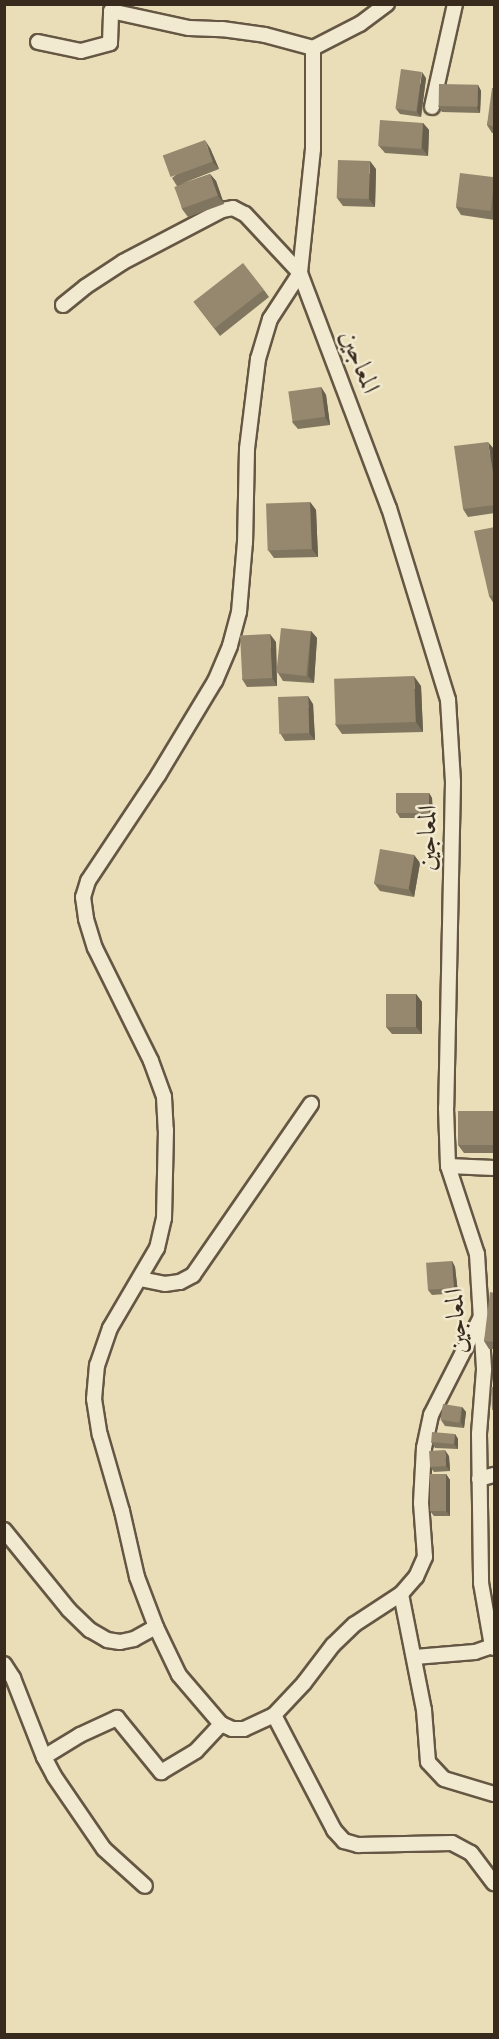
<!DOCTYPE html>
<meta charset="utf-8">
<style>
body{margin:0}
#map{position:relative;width:499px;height:2039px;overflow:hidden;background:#e9deb7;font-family:"IM FELL Double Pica",Amiri,serif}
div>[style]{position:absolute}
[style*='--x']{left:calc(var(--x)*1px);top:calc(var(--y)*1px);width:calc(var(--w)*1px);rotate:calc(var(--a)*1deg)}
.roads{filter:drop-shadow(2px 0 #655744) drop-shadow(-2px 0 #655744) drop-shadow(0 2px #655744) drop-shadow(0 -2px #655744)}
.minor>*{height:14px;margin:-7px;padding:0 7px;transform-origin:7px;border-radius:7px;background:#f1ead0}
.wall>*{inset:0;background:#80755f}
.shaded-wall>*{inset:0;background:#685f4d}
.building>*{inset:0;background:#95886e;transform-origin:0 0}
span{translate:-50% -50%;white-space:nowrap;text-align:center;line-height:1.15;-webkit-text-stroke:5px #f1ead0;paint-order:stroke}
.street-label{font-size:26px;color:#392a1e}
.frame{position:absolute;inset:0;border:6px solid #392a1e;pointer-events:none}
</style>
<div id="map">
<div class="roads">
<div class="minor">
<div style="--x:38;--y:42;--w:44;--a:11.8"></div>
<div style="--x:81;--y:51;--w:30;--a:-15"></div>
<div style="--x:110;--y:43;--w:32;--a:-88"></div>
<div style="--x:111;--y:11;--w:80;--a:12.3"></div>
<div style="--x:189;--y:28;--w:33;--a:2"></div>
<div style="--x:222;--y:29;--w:43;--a:7.9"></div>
<div style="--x:265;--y:35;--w:50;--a:15.2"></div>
<div style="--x:313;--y:48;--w:53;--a:-27.1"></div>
<div style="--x:360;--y:24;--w:34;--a:-37"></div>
<div style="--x:313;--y:48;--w:101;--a:90"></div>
<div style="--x:313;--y:149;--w:125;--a:96"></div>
<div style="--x:300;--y:273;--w:251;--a:69.3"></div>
<div style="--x:389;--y:508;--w:201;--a:72.9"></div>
<div style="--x:448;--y:700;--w:82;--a:86.5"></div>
<div style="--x:453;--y:782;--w:326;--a:91.2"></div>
<div style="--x:446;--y:1108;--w:58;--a:88"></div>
<div style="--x:448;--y:1166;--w:93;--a:71.8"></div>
<div style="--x:477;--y:1254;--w:116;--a:86.5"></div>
<div style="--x:484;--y:1370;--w:64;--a:94.5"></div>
<div style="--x:479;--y:1434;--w:149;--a:89.2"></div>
<div style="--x:481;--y:1583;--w:64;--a:80.1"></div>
<div style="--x:492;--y:1646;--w:3;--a:45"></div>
<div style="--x:432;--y:107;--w:106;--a:-77.4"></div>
<div style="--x:63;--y:305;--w:28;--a:-39"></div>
<div style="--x:85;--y:287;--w:45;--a:-33.3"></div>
<div style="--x:123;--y:262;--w:112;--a:-27.7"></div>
<div style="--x:222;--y:210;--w:11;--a:-10"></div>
<div style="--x:233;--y:208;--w:13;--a:27"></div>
<div style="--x:245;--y:214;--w:81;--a:47"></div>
<div style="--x:300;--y:273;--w:55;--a:123.1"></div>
<div style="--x:270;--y:319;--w:42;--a:106.7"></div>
<div style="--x:258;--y:359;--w:91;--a:97"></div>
<div style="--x:247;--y:449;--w:93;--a:91.2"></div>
<div style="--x:245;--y:542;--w:70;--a:94.9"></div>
<div style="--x:239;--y:612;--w:35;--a:105"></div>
<div style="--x:230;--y:646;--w:38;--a:113"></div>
<div style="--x:215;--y:681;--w:109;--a:121.1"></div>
<div style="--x:159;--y:774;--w:128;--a:123.6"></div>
<div style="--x:88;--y:881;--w:17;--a:107"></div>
<div style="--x:83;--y:897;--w:22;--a:82"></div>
<div style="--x:86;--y:919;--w:30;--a:73"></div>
<div style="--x:95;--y:948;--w:126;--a:63.6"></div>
<div style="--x:151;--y:1061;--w:38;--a:70"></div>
<div style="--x:164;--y:1097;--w:33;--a:87"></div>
<div style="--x:166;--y:1130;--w:88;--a:91.3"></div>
<div style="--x:164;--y:1218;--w:31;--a:103"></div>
<div style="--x:157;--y:1248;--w:93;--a:120.4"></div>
<div style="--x:110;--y:1328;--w:39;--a:109"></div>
<div style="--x:97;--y:1365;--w:34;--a:95"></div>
<div style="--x:94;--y:1399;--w:36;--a:81"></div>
<div style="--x:100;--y:1435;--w:79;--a:73.9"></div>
<div style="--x:122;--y:1511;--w:68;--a:77.2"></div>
<div style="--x:137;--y:1577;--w:53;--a:69.2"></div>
<div style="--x:156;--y:1627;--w:53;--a:64.4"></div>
<div style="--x:179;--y:1675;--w:65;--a:49.4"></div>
<div style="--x:221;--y:1724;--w:12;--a:24"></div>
<div style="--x:232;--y:1729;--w:12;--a:0"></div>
<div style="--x:244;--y:1729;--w:33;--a:-25"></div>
<div style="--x:274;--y:1715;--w:44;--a:-46.8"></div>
<div style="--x:304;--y:1683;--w:48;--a:-52.7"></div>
<div style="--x:333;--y:1645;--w:30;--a:-44"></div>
<div style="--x:355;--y:1624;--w:55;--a:-33.1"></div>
<div style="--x:401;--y:1594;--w:23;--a:-49"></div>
<div style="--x:416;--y:1577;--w:22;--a:-66"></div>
<div style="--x:425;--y:1557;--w:54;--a:-94.2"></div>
<div style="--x:421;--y:1503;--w:55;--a:-86.9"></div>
<div style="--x:424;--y:1448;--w:34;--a:-78"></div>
<div style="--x:431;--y:1415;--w:108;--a:-63"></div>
<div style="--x:448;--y:1166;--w:46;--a:2.5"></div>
<div style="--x:140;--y:1279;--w:25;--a:11"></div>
<div style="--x:165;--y:1284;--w:15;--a:-8"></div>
<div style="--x:180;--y:1282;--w:15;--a:-28"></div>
<div style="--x:193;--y:1275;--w:208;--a:-55.4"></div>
<div style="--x:479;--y:1479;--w:16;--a:-15"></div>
<div style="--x:4;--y:1530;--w:103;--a:50.9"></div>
<div style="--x:69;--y:1610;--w:29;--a:44"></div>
<div style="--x:90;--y:1630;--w:20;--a:30"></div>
<div style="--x:107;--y:1640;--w:13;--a:9"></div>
<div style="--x:120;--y:1642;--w:14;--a:-12"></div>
<div style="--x:134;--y:1639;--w:25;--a:-29"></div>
<div style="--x:401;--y:1594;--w:118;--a:78.8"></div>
<div style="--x:424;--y:1710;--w:52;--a:85.6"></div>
<div style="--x:428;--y:1762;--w:23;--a:47"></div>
<div style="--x:444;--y:1779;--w:52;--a:16.7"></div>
<div style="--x:415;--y:1657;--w:60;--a:-4.8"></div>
<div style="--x:475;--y:1652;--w:18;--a:-19"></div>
<div style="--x:4;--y:1664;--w:17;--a:57"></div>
<div style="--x:13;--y:1678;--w:85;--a:68.6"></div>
<div style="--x:44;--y:1757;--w:42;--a:-31.4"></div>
<div style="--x:80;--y:1735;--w:41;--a:-24.7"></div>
<div style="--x:117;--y:1718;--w:70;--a:50.8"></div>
<div style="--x:161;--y:1772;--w:41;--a:-31"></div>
<div style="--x:196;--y:1751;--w:37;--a:-47"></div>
<div style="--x:274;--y:1715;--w:130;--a:62.4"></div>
<div style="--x:334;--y:1830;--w:15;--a:48"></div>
<div style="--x:344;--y:1841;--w:15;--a:16"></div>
<div style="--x:358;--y:1845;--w:94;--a:-1.2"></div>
<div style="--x:452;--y:1843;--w:21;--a:28"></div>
<div style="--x:471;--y:1853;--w:38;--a:53"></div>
<div style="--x:44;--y:1757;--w:21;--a:62"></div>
<div style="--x:54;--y:1776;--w:88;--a:55.6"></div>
<div style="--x:104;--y:1849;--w:55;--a:42.1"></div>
</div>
</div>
<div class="wall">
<div style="clip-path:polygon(426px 78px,421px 117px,400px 114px,396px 109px)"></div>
<div style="clip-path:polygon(478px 85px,481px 91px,480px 113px,442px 112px,438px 106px)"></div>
<div style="clip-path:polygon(495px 88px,495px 133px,492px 133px,487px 125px)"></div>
<div style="clip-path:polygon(423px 123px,429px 130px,428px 156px,385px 153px,379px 146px)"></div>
<div style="clip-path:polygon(210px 148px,219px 169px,181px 184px,210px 174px,216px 181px,224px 204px,188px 217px,182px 209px,177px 186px,172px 178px)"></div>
<div style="clip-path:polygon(376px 169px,375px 207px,343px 206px,337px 198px)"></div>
<div style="clip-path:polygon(495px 177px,495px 220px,461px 215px,456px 207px)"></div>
<div style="clip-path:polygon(264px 290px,269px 297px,220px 336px,194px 302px)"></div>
<div style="clip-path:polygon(321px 387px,326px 395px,330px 425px,298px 429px,292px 422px)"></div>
<div style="clip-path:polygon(494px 449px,495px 455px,495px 513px,468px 517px,463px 509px)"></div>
<div style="clip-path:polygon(310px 502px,316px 510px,318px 557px,274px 558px,268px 550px)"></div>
<div style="clip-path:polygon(495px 527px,495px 604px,494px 604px,489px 596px)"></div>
<div style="clip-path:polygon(311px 631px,317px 638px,314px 683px,283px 681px,278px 673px)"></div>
<div style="clip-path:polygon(276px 642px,277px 686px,247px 687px,242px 679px)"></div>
<div style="clip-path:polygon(421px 686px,423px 732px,342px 734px,335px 724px)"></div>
<div style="clip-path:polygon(313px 704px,315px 740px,285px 741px,280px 733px)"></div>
<div style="clip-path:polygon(429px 793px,432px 798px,433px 818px,400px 818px,397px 813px)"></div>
<div style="clip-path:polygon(414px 855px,420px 863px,414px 897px,380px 891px,374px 883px)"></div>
<div style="clip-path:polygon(416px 994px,422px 1002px,422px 1034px,392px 1034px,386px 1027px)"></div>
<div style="clip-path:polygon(495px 1111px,495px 1153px,464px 1153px,458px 1145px)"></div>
<div style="clip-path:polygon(452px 1261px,455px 1267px,458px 1293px,432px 1295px,428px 1290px)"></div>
<div style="clip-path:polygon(495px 1293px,495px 1349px,489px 1349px,484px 1341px)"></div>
<div style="clip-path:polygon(462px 1407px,466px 1412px,464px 1428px,445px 1426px,441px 1420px)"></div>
<div style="clip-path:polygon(455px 1434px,458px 1439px,458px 1449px,435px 1448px,431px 1442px)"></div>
<div style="clip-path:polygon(449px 1456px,450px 1471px,434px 1472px,430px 1467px)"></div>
<div style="clip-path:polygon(446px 1474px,450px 1480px,450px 1516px,434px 1516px,430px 1511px)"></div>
</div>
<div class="shaded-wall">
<div style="clip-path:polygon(422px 72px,426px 78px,421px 117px,417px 112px)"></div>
<div style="clip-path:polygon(478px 85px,481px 91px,480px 113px,477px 108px)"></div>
<div style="clip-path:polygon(423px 123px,429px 130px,428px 156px,422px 148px)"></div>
<div style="clip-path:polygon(205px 140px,210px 148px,219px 169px,213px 162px)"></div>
<div style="clip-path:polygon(370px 161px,376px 169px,375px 207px,369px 199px)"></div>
<div style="clip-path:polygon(210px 174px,216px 181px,224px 204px,218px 196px)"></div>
<div style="clip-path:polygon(321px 387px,326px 395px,330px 425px,325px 417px)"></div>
<div style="clip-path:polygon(488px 442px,494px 449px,495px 455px,495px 485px)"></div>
<div style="clip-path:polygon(310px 502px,316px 510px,318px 557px,312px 549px)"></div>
<div style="clip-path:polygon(311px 631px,317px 638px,314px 683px,308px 676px)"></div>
<div style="clip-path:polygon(270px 634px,276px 642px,277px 686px,272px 678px)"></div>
<div style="clip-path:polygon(414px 676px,421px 686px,423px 732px,416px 722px)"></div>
<div style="clip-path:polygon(308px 696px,313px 704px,315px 740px,309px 733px)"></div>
<div style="clip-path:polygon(429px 793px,432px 798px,433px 818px,429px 812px)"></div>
<div style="clip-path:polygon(414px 855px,420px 863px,414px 897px,409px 889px)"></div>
<div style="clip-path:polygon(416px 994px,422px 1002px,422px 1034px,416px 1027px)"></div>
<div style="clip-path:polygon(452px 1261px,455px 1267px,458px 1293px,454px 1288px)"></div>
<div style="clip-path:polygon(462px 1407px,466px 1412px,464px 1428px,461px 1423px)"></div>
<div style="clip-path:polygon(455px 1434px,458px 1439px,458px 1449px,454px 1444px)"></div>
<div style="clip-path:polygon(445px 1450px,449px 1456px,450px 1471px,446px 1466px)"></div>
<div style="clip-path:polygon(446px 1474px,450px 1480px,450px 1516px,446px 1511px)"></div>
</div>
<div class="building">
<div style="left:401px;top:69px;width:21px;height:40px;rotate:8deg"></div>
<div style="left:439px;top:84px;width:39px;height:22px;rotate:1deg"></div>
<div style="clip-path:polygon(492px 88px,495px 88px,495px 126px,487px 125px)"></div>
<div style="left:380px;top:120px;width:43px;height:26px;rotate:4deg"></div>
<div style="left:205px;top:140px;width:23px;height:45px;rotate:70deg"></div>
<div style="left:338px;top:160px;width:32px;height:38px;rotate:2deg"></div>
<div style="left:460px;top:173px;width:35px;height:34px;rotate:7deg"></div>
<div style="left:210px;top:174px;width:23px;height:38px;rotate:70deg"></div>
<div style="left:243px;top:263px;width:34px;height:63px;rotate:52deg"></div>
<div style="left:321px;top:387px;width:30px;height:33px;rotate:82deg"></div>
<div style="clip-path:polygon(488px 442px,495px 485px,495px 505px,463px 509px,454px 446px)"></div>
<div style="left:310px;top:502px;width:47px;height:44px;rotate:88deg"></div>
<div style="clip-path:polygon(495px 527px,495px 595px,489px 596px,474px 531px)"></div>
<div style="left:281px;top:628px;width:30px;height:45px;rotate:6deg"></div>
<div style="left:270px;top:634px;width:44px;height:30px;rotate:87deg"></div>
<div style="left:414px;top:676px;width:46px;height:80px;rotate:88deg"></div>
<div style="left:308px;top:696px;width:37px;height:30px;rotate:88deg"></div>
<div style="left:396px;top:793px;width:33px;height:20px"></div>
<div style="left:380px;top:849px;width:35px;height:35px;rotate:10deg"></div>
<div style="left:386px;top:994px;width:30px;height:33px"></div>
<div style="left:458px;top:1111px;width:37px;height:34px"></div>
<div style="left:452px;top:1261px;width:27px;height:26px;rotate:86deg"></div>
<div style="clip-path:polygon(490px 1292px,495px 1293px,495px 1342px,484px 1341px)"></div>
<div style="clip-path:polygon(491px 1387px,495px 1387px,495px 1410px,492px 1410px)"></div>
<div style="left:443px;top:1404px;width:19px;height:16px;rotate:9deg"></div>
<div style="left:432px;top:1432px;width:23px;height:10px;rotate:5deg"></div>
<div style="left:445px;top:1450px;width:16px;height:16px;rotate:86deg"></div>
<div style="left:430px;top:1474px;width:16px;height:37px"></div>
</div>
<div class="street-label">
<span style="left:359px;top:362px;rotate:68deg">المعاجين</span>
<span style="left:428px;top:838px;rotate:-89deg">المعاجين</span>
<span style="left:457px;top:1321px;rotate:-94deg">المعاجين</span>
</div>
<div class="frame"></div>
</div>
